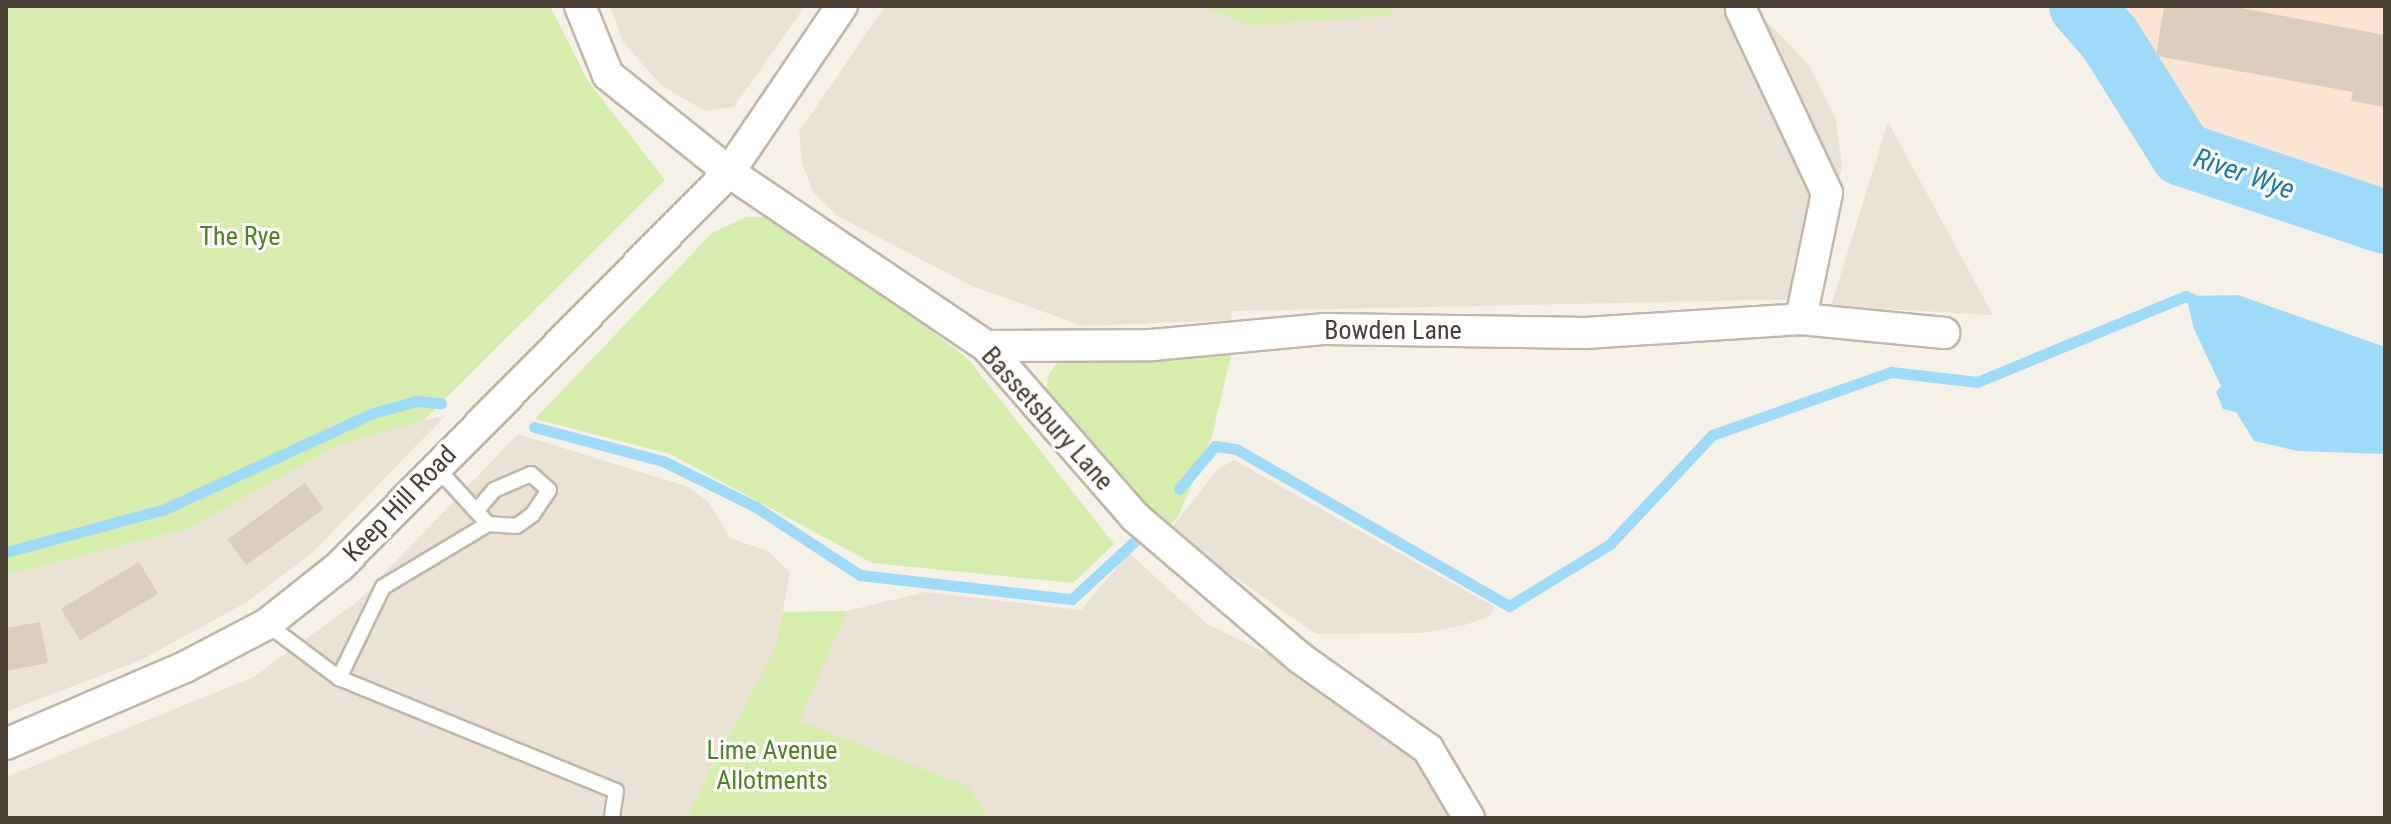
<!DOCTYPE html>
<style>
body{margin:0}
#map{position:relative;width:2391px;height:824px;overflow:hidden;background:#f5f0e8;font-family:"Roboto Condensed",sans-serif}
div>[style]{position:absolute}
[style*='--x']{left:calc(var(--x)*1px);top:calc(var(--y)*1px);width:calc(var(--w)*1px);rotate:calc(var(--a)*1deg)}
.residential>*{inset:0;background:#eae2d5}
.commercial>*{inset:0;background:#f9e5d1}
.green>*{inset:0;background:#d6edad}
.water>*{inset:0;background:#9fdbf8}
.stream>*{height:11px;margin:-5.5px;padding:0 5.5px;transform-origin:5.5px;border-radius:5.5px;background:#9fdbf8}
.river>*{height:64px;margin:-32px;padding:0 32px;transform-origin:32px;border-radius:32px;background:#9fdbf8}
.building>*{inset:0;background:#dbcebf;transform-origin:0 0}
.roads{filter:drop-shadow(2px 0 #c2b7a9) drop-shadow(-2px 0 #c2b7a9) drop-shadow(0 2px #c2b7a9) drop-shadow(0 -2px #c2b7a9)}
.lane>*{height:14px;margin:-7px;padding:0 7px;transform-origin:7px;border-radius:7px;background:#fff}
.street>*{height:30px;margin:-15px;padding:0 15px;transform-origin:15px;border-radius:15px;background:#fff}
span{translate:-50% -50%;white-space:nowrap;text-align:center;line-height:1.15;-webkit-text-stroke:6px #fff;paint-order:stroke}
.park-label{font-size:26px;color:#4f8222}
.street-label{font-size:26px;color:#4a4036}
.water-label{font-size:28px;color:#207aa7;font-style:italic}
.frame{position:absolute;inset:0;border:8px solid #4a4036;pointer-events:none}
</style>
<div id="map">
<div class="residential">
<div style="clip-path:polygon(610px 6px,805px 6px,734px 107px,705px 111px,661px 85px,623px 42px)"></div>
<div style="clip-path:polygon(885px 6px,1202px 6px,1251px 26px,1393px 15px,1392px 6px,1752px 6px,1809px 65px,1836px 120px,1842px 167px,1809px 299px,1232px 311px,1231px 320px,1083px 326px,972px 286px,836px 215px,813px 192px,802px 163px,799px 132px)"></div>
<div style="clip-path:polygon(1888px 122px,1993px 315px,1831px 306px)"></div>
<div style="clip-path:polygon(445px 416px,311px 554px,247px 602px,141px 660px,6px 712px,6px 575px,188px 529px,337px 446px,393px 426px)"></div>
<div style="clip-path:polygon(518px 434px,689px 487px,709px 503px,730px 538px,768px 551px,790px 573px,776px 648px,686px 818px,6px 818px,6px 777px,252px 678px,357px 602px)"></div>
<div style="clip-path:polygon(1234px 460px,1495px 607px,1490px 616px,1465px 625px,1421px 633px,1316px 634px,1169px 531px,1218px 469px)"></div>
<div style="clip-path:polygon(1129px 553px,1207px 624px,1369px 704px,1408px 731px,1453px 818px,988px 818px,970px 787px,798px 721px,847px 611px,925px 592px,1081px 610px)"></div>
</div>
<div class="commercial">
<div style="clip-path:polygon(2112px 6px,2385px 6px,2385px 217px,2275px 179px,2245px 157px,2208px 146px,2183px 125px)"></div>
</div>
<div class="green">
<div style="clip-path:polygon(6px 6px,550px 6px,588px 81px,665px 180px,424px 420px,337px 446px,188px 529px,6px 575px)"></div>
<div style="clip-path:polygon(1202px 6px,1392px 6px,1393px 15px,1251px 26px)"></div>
<div style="clip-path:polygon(746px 217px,765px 217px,848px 267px,968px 359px,1114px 544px,1073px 583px,872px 563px,670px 454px,535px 419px,712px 233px)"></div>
<div style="clip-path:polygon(1233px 347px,1212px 436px,1178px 517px,1165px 529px,1045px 393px,1049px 374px,1061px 358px)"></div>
<div style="clip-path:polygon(847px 611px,799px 721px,970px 787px,988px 818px,686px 818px,775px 649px,783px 612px)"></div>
</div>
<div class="water">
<div style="clip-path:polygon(2238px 295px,2385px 347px,2385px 454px,2298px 451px,2254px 441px,2236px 412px,2223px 409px,2216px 392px,2221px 386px,2194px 329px,2186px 296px)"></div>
</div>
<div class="stream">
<div style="--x:534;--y:427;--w:133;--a:14.8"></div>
<div style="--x:663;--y:461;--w:104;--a:26.3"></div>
<div style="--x:756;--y:507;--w:124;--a:33.2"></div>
<div style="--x:860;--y:575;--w:213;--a:6.5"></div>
<div style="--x:1072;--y:599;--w:90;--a:-42.7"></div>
<div style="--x:1179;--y:489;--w:56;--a:-50.1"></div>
<div style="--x:1215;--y:446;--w:21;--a:8"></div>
<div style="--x:1236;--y:449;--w:315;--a:29.9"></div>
<div style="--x:1509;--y:606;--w:119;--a:-31.5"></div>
<div style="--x:1610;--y:544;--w:149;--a:-46.9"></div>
<div style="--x:1712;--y:435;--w:190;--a:-19.4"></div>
<div style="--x:1891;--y:372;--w:87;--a:6.6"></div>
<div style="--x:1977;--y:382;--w:226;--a:-22.4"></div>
<div style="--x:2186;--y:296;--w:13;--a:27"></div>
<div style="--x:6;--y:552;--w:165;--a:-15.1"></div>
<div style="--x:165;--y:509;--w:229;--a:-24.8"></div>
<div style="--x:373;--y:413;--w:45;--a:-15.6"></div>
<div style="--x:416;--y:401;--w:25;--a:5"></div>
</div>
<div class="river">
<div style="--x:2081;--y:6;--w:44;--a:48.7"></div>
<div style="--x:2110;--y:39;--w:136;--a:57.9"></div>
<div style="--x:2182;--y:154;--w:214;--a:18.5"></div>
</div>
<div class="building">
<div style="clip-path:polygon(2164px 6px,2230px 6px,2385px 35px,2385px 107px,2351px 101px,2353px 92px,2156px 56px)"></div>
<div style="left:305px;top:483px;width:32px;height:96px;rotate:54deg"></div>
<div style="left:139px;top:562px;width:37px;height:91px;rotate:59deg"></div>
<div style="clip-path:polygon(40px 622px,48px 663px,6px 671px,6px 628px)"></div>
</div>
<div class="roads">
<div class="lane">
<div style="--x:436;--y:467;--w:77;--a:47.6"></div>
<div style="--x:488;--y:524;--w:122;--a:149"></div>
<div style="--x:383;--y:587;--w:101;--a:115.8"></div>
<div style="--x:339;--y:678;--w:299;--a:22.2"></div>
<div style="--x:616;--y:791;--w:25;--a:99"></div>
<div style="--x:476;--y:511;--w:28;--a:-49"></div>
<div style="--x:494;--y:490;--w:40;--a:-23.4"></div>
<div style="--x:531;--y:474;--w:24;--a:42"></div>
<div style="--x:549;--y:490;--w:30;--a:124"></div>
<div style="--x:532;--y:515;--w:19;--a:145"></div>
<div style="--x:516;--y:526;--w:28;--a:-176"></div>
<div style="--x:267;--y:624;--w:90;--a:36.9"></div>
</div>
<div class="street">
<div style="--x:580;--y:6;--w:74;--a:67.9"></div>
<div style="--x:608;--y:75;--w:155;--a:38.7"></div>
<div style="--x:729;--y:172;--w:310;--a:34.1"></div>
<div style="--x:986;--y:346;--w:227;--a:48.9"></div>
<div style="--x:1135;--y:517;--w:217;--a:40.5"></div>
<div style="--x:1300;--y:658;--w:157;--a:35.4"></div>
<div style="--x:1428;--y:749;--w:80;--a:59.3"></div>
<div style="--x:1741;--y:10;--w:202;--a:64.8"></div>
<div style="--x:1827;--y:193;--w:129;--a:101.7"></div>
<div style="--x:986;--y:346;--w:166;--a:-0.3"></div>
<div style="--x:1152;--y:345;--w:174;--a:-5.3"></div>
<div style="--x:1325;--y:329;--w:261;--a:0.9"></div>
<div style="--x:1586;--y:333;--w:215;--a:-3.7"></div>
<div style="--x:1801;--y:319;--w:144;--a:5.6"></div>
<div style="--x:6;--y:744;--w:195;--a:-23.3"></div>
<div style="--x:185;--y:667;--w:93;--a:-27.7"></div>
<div style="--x:267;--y:624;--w:92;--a:-38.4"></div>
<div style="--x:339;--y:567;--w:555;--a:-45.36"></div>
<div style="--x:729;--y:172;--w:201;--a:-55.8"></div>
</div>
</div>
<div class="park-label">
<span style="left:240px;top:237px">The Rye</span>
<span style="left:772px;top:766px">Lime Avenue<br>Allotments</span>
</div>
<div class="street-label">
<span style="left:1393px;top:331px">Bowden Lane</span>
<span style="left:1047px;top:419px;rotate:48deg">Bassetsbury Lane</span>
<span style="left:400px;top:504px;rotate:-46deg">Keep Hill Road</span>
</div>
<div class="water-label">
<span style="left:2244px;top:174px;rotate:19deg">River Wye</span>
</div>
<div class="frame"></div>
</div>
